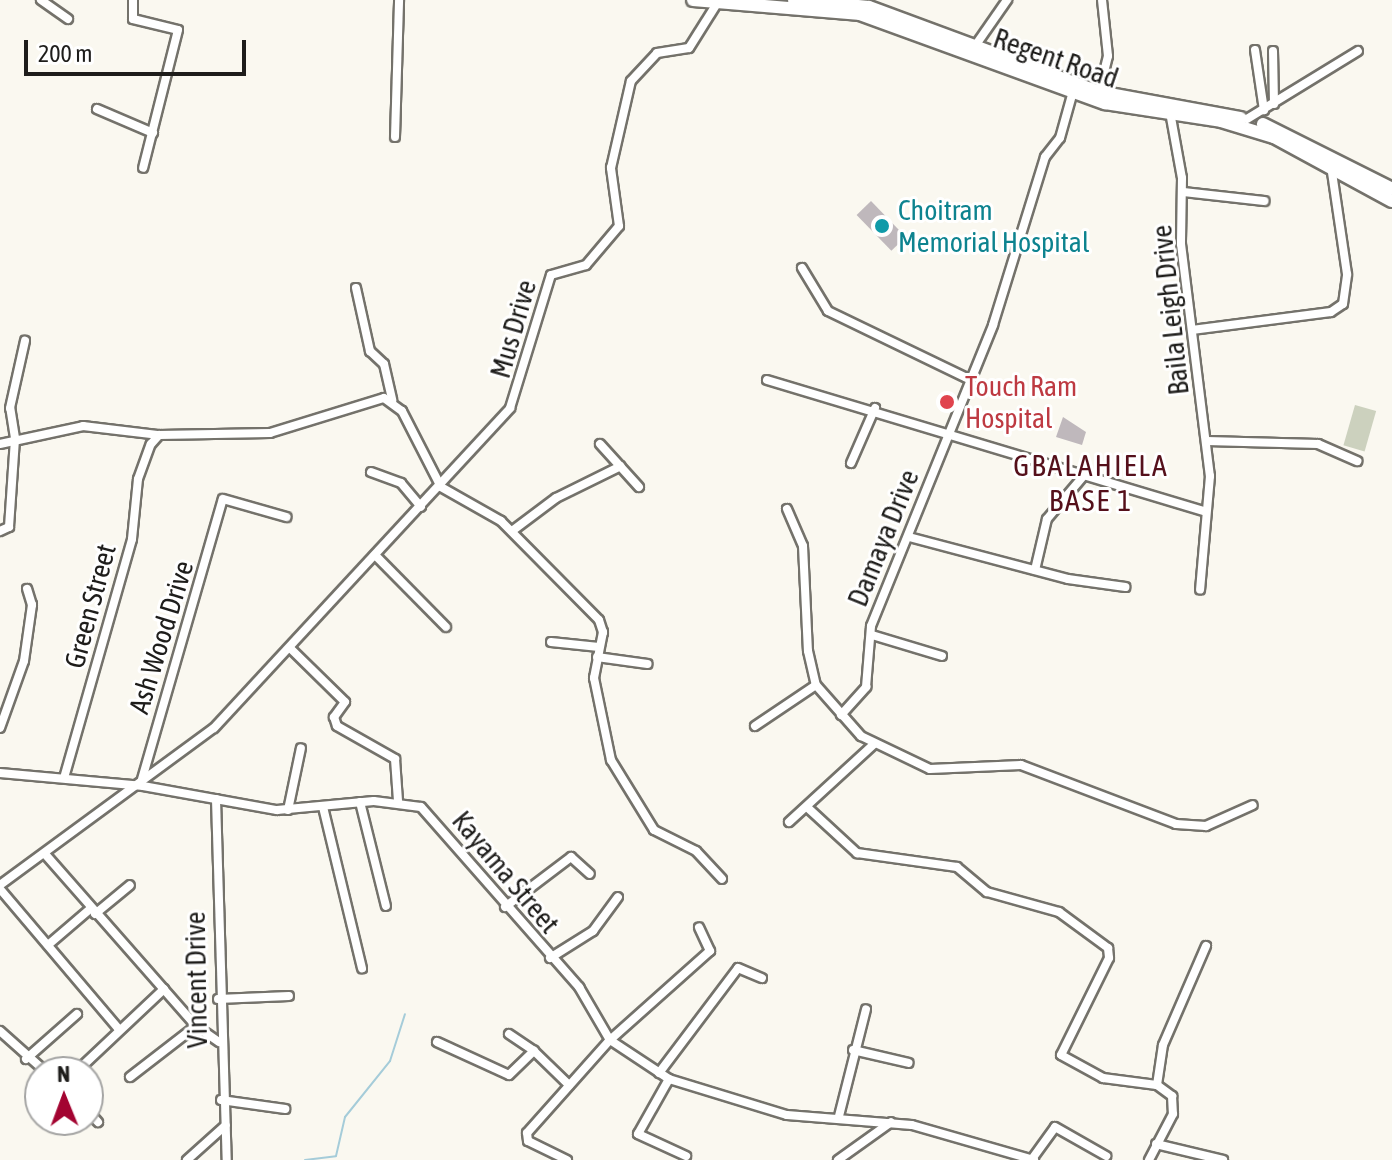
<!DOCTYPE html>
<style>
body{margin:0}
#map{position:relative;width:1392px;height:1160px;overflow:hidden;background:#faf8f0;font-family:"Asap Condensed",sans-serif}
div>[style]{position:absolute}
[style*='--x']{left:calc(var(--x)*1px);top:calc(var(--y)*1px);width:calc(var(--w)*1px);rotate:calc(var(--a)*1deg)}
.green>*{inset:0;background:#ccd1be;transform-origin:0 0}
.stream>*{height:2px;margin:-1px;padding:0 1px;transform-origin:1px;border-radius:1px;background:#a5ccd9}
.building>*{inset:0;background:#bfb8bc;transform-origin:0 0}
.roads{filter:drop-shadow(2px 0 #74726b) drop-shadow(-2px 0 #74726b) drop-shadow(0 2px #74726b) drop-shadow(0 -2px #74726b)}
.minor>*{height:8px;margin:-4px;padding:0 4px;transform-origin:4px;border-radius:4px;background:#fff}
.primary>*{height:12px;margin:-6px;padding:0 6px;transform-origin:6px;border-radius:6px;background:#fff}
.dots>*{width:22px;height:22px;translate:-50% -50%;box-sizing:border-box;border:4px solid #fff;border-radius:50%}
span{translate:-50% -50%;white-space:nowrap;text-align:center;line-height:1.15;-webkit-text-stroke:6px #fff;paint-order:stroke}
.street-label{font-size:28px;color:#1e1d1b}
.culture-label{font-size:28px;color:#0d838f}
.left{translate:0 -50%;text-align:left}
.health-label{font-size:28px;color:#be3a42}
.neighbourhood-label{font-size:30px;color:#55101b;letter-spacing:2px}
.north{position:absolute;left:24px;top:1056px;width:80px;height:80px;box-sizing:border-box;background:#fff;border:2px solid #a5a5a4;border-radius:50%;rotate:359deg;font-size:22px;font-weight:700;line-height:32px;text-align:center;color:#1e1d1b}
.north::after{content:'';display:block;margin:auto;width:28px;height:36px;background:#a30431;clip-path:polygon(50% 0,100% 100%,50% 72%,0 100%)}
.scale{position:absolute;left:24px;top:40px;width:222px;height:36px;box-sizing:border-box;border:4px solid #1e1d1b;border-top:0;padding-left:10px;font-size:24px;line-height:28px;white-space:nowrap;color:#1e1d1b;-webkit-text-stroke:6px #fff;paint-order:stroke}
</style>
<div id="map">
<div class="green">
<div style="left:1355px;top:405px;width:22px;height:42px;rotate:16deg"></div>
</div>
<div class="stream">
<div style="--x:305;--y:1160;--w:31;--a:-7"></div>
<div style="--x:336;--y:1156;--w:40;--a:-77"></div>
<div style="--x:345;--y:1117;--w:72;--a:-51.2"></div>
<div style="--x:390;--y:1061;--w:49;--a:-72.3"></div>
</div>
<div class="building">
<div style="left:871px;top:201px;width:50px;height:20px;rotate:46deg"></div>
<div style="clip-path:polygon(1063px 417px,1086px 432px,1082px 445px,1056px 437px)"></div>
</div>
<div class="roads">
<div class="minor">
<div style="--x:41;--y:0;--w:33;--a:35"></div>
<div style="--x:133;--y:0;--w:19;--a:90"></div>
<div style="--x:133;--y:19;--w:46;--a:13.7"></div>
<div style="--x:178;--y:30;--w:142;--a:104.2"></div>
<div style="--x:973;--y:49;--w:60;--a:-55.2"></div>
<div style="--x:1255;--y:50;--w:61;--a:81.5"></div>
<div style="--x:1273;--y:51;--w:53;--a:88.9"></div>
<div style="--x:1098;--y:96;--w:41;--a:-76"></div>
<div style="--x:1108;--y:56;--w:56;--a:-96.1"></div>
<div style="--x:97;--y:109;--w:61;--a:23.2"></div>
<div style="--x:1170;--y:112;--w:67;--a:79.7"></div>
<div style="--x:1182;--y:178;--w:66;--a:90.9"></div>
<div style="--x:1181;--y:244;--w:234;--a:82.9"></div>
<div style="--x:1210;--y:476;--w:114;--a:95"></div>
<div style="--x:1247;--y:119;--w:130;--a:-31.5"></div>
<div style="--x:395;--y:137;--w:137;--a:-88.3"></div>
<div style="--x:1183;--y:192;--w:82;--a:6.3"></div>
<div style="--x:802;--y:268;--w:50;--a:58.8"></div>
<div style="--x:828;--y:311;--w:159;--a:25.8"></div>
<div style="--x:356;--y:288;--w:65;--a:77.5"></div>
<div style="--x:370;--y:351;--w:19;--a:43"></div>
<div style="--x:384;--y:364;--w:37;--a:77"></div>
<div style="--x:1192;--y:330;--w:140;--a:-7.4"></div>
<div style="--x:1331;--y:312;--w:14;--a:-34"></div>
<div style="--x:1343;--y:304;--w:30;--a:-82"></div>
<div style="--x:1347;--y:274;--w:109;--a:-98.4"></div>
<div style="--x:767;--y:380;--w:457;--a:16.7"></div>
<div style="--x:1207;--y:441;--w:111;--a:1.5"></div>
<div style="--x:1318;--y:444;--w:43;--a:23.6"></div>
<div style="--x:0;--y:444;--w:85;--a:-12.2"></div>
<div style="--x:83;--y:426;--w:77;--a:6.8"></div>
<div style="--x:600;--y:444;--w:58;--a:47.8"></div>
<div style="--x:851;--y:463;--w:60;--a:-66.4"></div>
<div style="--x:371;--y:472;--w:32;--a:20"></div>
<div style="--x:401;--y:483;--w:31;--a:50"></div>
<div style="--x:787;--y:509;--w:40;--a:66.6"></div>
<div style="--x:803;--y:546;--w:105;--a:87.3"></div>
<div style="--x:808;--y:651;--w:35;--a:77"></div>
<div style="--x:816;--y:685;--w:68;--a:48.6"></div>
<div style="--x:861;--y:736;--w:76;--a:25.6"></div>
<div style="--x:930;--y:769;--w:91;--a:-2.5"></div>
<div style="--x:1021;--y:765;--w:166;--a:20.8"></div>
<div style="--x:1176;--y:824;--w:30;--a:4"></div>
<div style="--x:1206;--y:826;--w:51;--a:-24.1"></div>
<div style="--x:0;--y:531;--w:10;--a:-24"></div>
<div style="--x:9;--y:527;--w:89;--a:-86.1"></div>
<div style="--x:15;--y:438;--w:30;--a:-99"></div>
<div style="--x:10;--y:408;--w:69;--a:-77.4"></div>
<div style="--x:512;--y:531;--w:55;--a:-36.9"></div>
<div style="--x:556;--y:498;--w:72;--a:-26.2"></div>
<div style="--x:909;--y:537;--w:164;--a:14.8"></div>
<div style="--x:1068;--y:579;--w:58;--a:8"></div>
<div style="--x:375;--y:555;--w:101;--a:45.4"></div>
<div style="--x:1035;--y:570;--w:52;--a:-76.8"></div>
<div style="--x:1047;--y:519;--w:60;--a:-49.7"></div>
<div style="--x:872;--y:635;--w:73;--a:16.7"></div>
<div style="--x:551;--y:642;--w:48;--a:5.9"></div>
<div style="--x:290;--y:648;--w:77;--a:44.5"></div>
<div style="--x:345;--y:702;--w:19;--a:126"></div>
<div style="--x:334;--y:717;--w:9;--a:72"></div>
<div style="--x:337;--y:726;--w:67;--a:29.6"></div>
<div style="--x:395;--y:759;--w:42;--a:85.9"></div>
<div style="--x:597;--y:657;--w:51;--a:7.8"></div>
<div style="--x:841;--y:715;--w:38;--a:-48"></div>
<div style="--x:866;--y:687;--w:61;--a:-85.3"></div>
<div style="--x:871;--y:626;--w:325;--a:-67.9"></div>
<div style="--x:993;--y:325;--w:176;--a:-72.8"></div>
<div style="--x:1045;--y:157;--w:24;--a:-52"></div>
<div style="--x:1060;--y:138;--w:52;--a:-74.4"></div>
<div style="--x:755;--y:726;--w:73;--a:-33.9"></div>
<div style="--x:0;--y:728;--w:71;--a:-70.3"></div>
<div style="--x:24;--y:661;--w:57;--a:-81.9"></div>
<div style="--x:32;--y:605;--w:17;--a:-107"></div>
<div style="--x:0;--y:773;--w:144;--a:5.2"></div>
<div style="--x:143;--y:786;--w:136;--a:10.2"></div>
<div style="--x:277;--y:810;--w:97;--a:-5.3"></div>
<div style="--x:374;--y:801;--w:47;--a:7.3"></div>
<div style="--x:421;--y:807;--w:240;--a:48.7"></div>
<div style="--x:579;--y:987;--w:61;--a:59.7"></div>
<div style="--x:610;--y:1040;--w:71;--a:33.5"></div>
<div style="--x:669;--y:1079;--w:123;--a:17"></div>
<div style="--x:787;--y:1115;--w:125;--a:4.6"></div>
<div style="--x:912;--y:1125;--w:127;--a:16"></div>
<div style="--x:64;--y:778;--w:248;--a:-74.1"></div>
<div style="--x:132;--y:539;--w:60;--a:-84.3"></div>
<div style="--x:138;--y:479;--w:37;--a:-70"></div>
<div style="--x:151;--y:444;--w:12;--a:-48"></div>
<div style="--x:159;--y:435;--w:111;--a:-1"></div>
<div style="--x:270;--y:433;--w:119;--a:-17.1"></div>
<div style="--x:384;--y:398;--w:22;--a:36"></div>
<div style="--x:402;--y:411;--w:85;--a:62.8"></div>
<div style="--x:441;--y:487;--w:69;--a:29.5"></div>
<div style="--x:501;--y:521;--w:139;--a:45.3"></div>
<div style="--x:599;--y:620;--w:13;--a:72"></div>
<div style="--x:603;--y:632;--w:47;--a:101.1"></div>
<div style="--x:594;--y:678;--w:84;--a:78.3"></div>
<div style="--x:611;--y:760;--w:82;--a:58.4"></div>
<div style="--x:654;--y:830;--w:47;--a:26.6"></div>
<div style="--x:696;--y:851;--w:38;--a:47"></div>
<div style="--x:142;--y:779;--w:291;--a:-73.9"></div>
<div style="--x:223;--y:499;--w:66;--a:15.9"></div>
<div style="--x:216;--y:799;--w:361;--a:88.3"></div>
<div style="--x:360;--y:802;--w:107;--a:76"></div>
<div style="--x:323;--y:807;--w:166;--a:76.4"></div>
<div style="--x:808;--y:808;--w:67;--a:42.6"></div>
<div style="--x:857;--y:853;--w:101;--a:8"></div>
<div style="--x:957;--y:867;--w:39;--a:40"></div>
<div style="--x:987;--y:892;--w:75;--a:15.5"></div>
<div style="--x:1059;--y:912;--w:61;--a:36.3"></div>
<div style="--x:1108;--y:948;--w:10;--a:84"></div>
<div style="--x:1109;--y:958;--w:108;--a:116.3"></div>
<div style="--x:1061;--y:1055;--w:48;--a:28.7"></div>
<div style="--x:1103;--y:1078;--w:54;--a:7.4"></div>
<div style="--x:1157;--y:1085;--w:19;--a:36"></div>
<div style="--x:1172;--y:1096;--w:18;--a:87"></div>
<div style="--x:1173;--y:1114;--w:52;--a:117.6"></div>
<div style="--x:288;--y:810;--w:63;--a:-78.2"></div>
<div style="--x:789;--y:822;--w:115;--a:-42.5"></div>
<div style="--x:45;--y:854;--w:229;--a:48.7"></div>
<div style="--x:196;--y:1026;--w:28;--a:35"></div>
<div style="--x:0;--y:885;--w:265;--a:-36.3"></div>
<div style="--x:214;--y:728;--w:436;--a:-47.2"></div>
<div style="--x:510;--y:408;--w:139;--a:-72.9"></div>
<div style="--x:551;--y:275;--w:36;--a:-16"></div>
<div style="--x:586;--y:265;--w:51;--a:-49.8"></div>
<div style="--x:619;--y:226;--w:59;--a:-97.9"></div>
<div style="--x:611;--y:168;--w:89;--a:-77.1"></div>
<div style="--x:631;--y:81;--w:38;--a:-47"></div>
<div style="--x:657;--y:53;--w:32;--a:-9"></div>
<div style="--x:689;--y:48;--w:51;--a:-57.9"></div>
<div style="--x:0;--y:889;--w:182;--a:49.7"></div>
<div style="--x:505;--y:907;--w:83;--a:-37.1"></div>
<div style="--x:571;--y:857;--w:25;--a:42"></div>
<div style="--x:95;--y:914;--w:45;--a:-39.6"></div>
<div style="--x:48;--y:945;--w:55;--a:-40.6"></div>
<div style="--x:550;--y:958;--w:51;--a:-32.1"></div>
<div style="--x:593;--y:931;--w:42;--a:-53.7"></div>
<div style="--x:218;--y:999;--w:71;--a:-2.4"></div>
<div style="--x:0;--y:1031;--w:62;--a:41.7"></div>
<div style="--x:509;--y:1034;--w:30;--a:34"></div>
<div style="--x:437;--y:1042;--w:79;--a:24.6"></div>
<div style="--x:509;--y:1075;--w:35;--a:-44"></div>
<div style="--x:534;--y:1051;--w:49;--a:44.2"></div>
<div style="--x:853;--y:1050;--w:57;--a:13.1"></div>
<div style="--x:26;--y:1059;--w:68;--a:-41.4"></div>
<div style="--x:76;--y:1072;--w:121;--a:-43.3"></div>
<div style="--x:659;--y:1073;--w:131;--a:-53"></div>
<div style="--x:738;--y:968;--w:26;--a:23"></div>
<div style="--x:130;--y:1077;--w:83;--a:-37.7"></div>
<div style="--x:669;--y:1079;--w:63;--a:119.4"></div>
<div style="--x:638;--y:1134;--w:53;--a:24.6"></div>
<div style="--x:1157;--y:1085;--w:40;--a:-81.5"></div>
<div style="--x:1163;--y:1045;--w:108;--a:-66.5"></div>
<div style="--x:221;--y:1100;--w:65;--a:8"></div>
<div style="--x:88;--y:1111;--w:15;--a:48"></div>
<div style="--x:839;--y:1116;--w:110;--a:-75.8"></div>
<div style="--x:1156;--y:1144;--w:69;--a:13.4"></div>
<div style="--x:1032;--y:1159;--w:39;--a:-54"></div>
<div style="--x:1055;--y:1127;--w:59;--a:29.6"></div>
<div style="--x:187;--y:1160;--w:52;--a:-41.9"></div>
<div style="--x:567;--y:1160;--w:43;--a:-154"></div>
<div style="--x:528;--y:1141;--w:8;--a:-97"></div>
<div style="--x:527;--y:1133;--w:125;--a:-48.3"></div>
<div style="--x:610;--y:1040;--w:134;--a:-41.7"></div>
<div style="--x:710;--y:951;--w:26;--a:-115"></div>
<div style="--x:838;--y:1160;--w:65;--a:-35.6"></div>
</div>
<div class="primary">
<div style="--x:693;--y:0;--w:168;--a:4.8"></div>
<div style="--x:860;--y:14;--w:261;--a:20"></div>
<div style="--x:1105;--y:103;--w:117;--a:8.8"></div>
<div style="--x:1221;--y:121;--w:55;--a:16.8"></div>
<div style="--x:1274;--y:137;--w:134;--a:28.5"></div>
<div style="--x:794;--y:0;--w:75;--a:5.3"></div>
<div style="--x:869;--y:7;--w:245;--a:20.3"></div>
<div style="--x:1099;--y:92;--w:144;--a:10.4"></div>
<div style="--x:1263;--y:124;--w:144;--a:26.7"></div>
</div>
</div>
<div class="dots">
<div style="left:882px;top:226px;background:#0f9aa8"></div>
<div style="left:947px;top:402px;background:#e0444e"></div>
</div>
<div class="street-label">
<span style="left:1056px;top:58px;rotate:19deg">Regent Road</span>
<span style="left:1170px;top:310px;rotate:-96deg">Baila Leigh Drive</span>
<span style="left:513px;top:329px;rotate:-74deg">Mus Drive</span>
<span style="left:883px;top:538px;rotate:-68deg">Damaya Drive</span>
<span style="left:90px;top:606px;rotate:-75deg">Green Street</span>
<span style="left:161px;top:637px;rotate:-73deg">Ash Wood Drive</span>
<span style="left:506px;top:872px;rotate:50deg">Kayama Street</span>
<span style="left:196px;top:980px;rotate:-91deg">Vincent Drive</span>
</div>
<div class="culture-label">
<span class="left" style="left:898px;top:226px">Choitram<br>Memorial Hospital</span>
</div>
<div class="health-label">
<span class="left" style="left:965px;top:402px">Touch Ram<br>Hospital</span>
</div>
<div class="neighbourhood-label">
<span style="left:1091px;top:482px">GBALAHIELA<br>BASE 1</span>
</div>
<div class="north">N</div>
<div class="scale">200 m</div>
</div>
